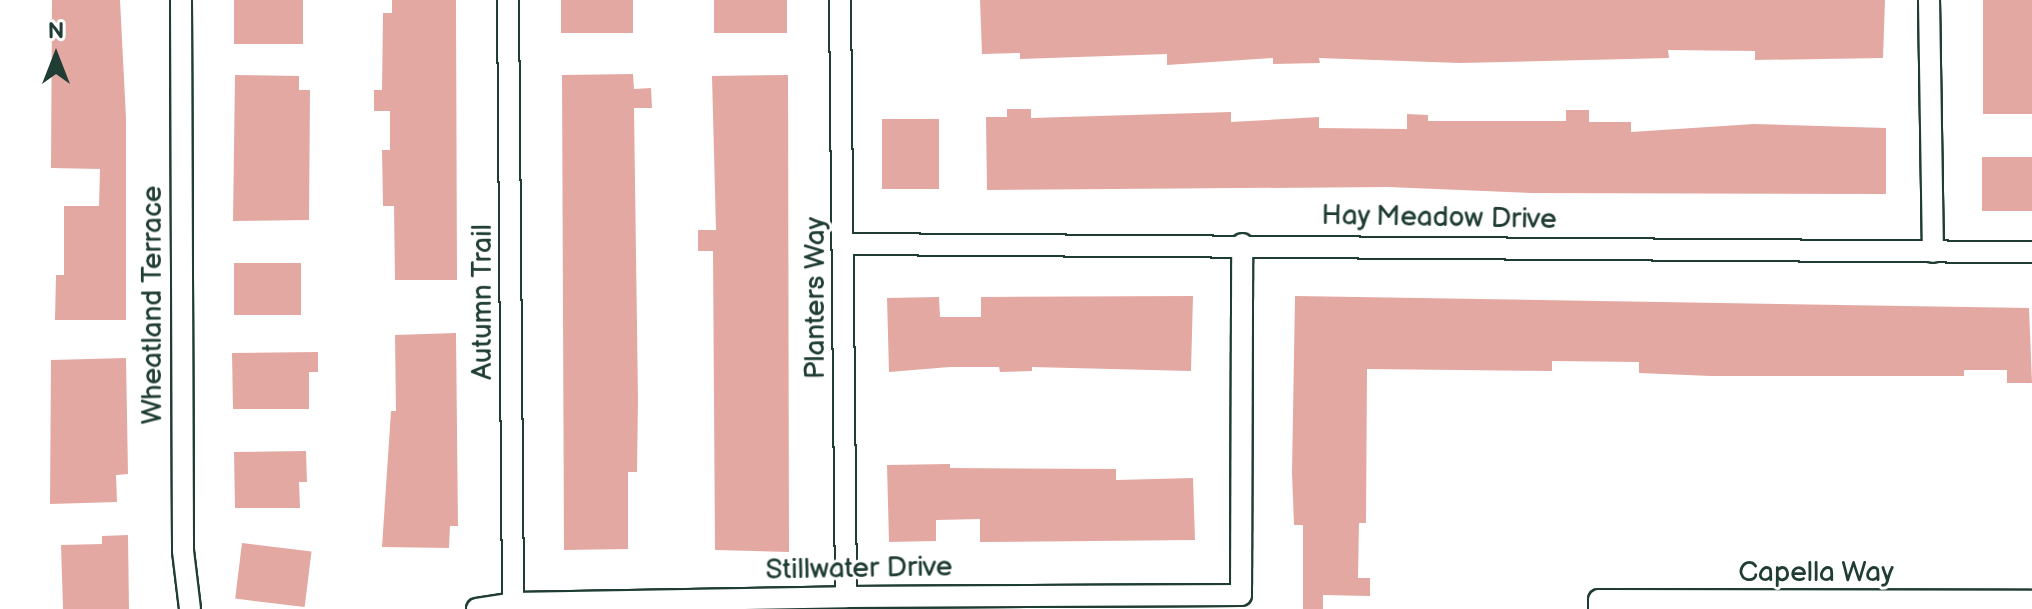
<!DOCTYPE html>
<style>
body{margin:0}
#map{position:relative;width:2032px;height:609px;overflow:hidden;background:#fff;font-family:"Balsamiq Sans",sans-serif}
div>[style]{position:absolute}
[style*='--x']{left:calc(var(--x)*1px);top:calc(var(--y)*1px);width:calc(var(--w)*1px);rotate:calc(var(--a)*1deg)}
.building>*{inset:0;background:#e3a8a2;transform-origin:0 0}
.roads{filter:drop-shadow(2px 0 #1f3d34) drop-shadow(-2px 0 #1f3d34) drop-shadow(0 2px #1f3d34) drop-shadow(0 -2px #1f3d34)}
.minor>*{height:20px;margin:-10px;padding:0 10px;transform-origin:10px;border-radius:10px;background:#fff}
span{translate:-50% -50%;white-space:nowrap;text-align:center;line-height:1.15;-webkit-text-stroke:6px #fff;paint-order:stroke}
.street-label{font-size:28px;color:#1f3d34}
.north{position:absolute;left:16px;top:16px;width:80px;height:80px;-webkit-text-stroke:6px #fff;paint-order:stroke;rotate:0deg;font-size:22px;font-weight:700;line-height:32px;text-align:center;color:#1f3d34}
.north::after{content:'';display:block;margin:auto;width:28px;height:36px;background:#1f3d34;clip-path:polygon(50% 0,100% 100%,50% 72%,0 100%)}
</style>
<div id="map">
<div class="building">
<div style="clip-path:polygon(52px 0,120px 0,126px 118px,126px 320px,55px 320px,56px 275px,64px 275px,64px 206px,99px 206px,100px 169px,51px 168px)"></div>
<div style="left:234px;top:0;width:69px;height:44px"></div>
<div style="clip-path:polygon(392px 0,456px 0,457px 280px,395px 280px,394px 206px,383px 206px,382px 150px,390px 150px,390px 111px,374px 111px,374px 90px,382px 90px,383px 13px,392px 13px)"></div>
<div style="left:561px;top:0;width:72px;height:33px"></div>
<div style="left:714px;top:0;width:73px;height:33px"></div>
<div style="clip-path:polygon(980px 0,1885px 0,1883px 58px,1755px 60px,1755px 51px,1668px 50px,1669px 58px,1460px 63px,1319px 58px,1320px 63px,1273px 64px,1273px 58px,1167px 65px,1167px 54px,1020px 59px,1020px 53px,982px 54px)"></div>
<div style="left:1983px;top:0;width:49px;height:114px"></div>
<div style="clip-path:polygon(633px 74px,634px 89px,651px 88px,652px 108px,634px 108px,638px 400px,637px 472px,628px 472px,628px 549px,564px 550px,562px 75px)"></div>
<div style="clip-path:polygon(235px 75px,299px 76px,299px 90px,310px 90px,309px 220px,233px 221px)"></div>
<div style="clip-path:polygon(788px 75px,789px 552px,715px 550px,713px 251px,698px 251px,698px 230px,716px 230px,712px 76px)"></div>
<div style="clip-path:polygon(1007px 109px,1031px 109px,1031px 118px,1231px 112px,1231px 122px,1319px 117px,1319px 128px,1407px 129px,1407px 114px,1428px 115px,1428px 121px,1566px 121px,1566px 110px,1589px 110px,1589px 122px,1631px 122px,1631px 132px,1754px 124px,1886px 128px,1886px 194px,1532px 193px,1388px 187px,987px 190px,986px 117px,1007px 117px)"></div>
<div style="left:882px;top:119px;width:57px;height:70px"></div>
<div style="left:2032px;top:157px;width:54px;height:50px;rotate:90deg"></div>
<div style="left:301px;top:263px;width:52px;height:67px;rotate:90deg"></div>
<div style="clip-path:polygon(1193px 296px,1191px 371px,1032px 367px,1032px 371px,1000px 372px,999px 367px,950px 367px,889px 372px,887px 298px,939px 297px,940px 317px,981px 317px,981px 297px)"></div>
<div style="clip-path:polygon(1295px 296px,2029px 308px,2032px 383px,2007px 383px,2007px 370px,1964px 370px,1964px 376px,1711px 376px,1639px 373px,1639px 362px,1552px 361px,1552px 371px,1367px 369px,1366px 523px,1359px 523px,1358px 578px,1370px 578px,1370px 596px,1323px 595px,1323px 609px,1303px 609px,1303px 525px,1294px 525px,1292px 473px)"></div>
<div style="clip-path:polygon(456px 333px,458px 526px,450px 526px,449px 548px,382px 547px,391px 411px,396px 411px,395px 335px)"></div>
<div style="clip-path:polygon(318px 352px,318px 372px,309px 372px,309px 409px,233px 409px,232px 353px)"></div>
<div style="clip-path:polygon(126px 358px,128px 474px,116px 475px,117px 502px,50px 504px,51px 360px)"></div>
<div style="clip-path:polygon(306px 451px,307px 482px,299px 482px,300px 508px,235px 508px,234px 452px)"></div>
<div style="clip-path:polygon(950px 464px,950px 468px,1116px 469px,1116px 480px,1193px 478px,1195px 540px,980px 542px,980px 519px,936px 520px,936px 541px,889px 542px,887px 465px)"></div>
<div style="clip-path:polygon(128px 535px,129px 609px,63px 609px,61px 545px,102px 544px,102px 536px)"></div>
<div style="left:242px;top:543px;width:70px;height:56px;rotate:7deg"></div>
</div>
<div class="roads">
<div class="minor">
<div style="--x:181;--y:0;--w:551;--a:89.79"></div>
<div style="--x:183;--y:551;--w:58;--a:83.1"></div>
<div style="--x:508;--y:0;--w:603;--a:89.52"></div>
<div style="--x:840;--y:0;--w:597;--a:89.42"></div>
<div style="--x:1929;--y:0;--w:252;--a:89.1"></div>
<div style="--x:844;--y:244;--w:1188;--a:0.39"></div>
<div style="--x:477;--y:609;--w:36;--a:-9"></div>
<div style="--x:513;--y:603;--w:333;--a:-1"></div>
<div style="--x:846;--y:597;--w:395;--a:-0.3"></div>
<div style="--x:1241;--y:595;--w:351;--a:-89.8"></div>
<div style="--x:1599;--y:609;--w:9;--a:-90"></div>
<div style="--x:1599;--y:600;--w:433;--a:0.1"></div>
</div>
</div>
<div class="street-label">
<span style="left:1439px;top:218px;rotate:1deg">Hay Meadow Drive</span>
<span style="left:816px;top:298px;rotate:-90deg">Planters Way</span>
<span style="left:483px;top:302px;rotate:-90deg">Autumn Trail</span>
<span style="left:153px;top:305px;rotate:-90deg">Wheatland Terrace</span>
<span style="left:859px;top:569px;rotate:-1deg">Stillwater Drive</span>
<span style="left:1816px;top:573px">Capella Way</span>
</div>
<div class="north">N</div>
</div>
